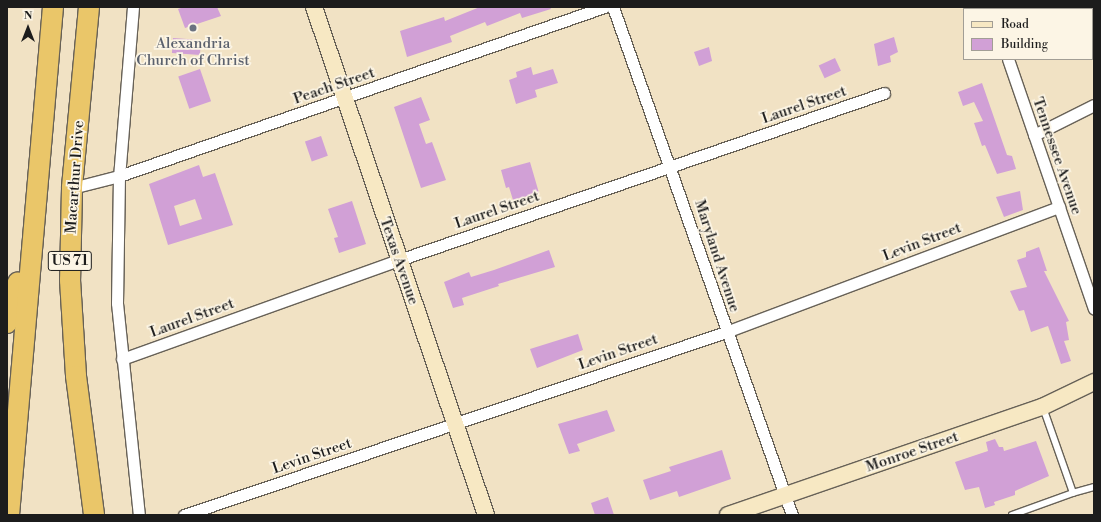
<!DOCTYPE html>
<style>
body{margin:0}
#map{position:relative;width:1101px;height:522px;overflow:hidden;background:#f1e2c4;font-family:"Libre Bodoni",serif}
div>[style]{position:absolute}
[style*='--x']{left:calc(var(--x)*1px);top:calc(var(--y)*1px);width:calc(var(--w)*1px);rotate:calc(var(--a)*1deg)}
.building>*{inset:0;background:#d1a0d6;transform-origin:0 0}
.roads{filter:drop-shadow(1px 0 #676157) drop-shadow(-1px 0 #676157) drop-shadow(0 1px #676157) drop-shadow(0 -1px #676157)}
.lane>*{height:5.5px;margin:-2.75px;padding:0 2.75px;transform-origin:2.75px;border-radius:2.75px;background:#fff}
.street>*{height:11px;margin:-5.5px;padding:0 5.5px;transform-origin:5.5px;border-radius:5.5px;background:#fff}
.secondary>*{height:16px;margin:-8px;padding:0 8px;transform-origin:8px;border-radius:8px;background:#f7e8c3}
.highway>*{height:20px;margin:-10px;padding:0 10px;transform-origin:10px;border-radius:10px;background:#eac669}
.dots>*{width:11px;height:11px;translate:-50% -50%;box-sizing:border-box;border:2px solid #fcf5e5;border-radius:50%}
span{translate:-50% -50%;white-space:nowrap;text-align:center;line-height:1.15;-webkit-text-stroke:3.5px #fcf5e5;paint-order:stroke}
.shield-label span{padding:1px 3px;background:#fcf5e5;border:1px solid;border-radius:3px;-webkit-text-stroke-width:0}
.shield-label{font-size:14px;color:#1c1c1c;font-weight:700}
.worship-label{font-size:15px;color:#5b616d}
.street-label{font-size:15px;color:#1c1c1c}
.frame{position:absolute;inset:0;border:8px solid #1c1c1c;pointer-events:none}
.legend{position:absolute;left:963px;top:8px;width:130px;height:52px;box-sizing:border-box;background:#fcf5e5;border:1px solid #a29e95;margin:0;padding:5px 7px;list-style:none;font-size:12px;color:#1c1c1c}
.legend li{display:flex;align-items:center;gap:8px;height:20px}
.legend b{width:20px;border:1px solid #a29e95}
.north{position:absolute;left:8px;top:8px;width:40px;height:40px;-webkit-text-stroke:3px #fcf5e5;paint-order:stroke;rotate:0deg;font-size:11px;font-weight:700;line-height:16px;text-align:center;color:#1c1c1c}
.north::after{content:'';display:block;margin:auto;width:14px;height:18px;background:#1c1c1c;clip-path:polygon(50% 0,100% 100%,50% 72%,0 100%)}
</style>
<div id="map">
<div class="building">
<div style="clip-path:polygon(184px 7px,217px 7px,221px 16px,185px 28px,178px 9px)"></div>
<div style="clip-path:polygon(480px 7px,550px 7px,551px 9px,522px 18px,520px 13px,487px 26px,485px 22px,450px 36px,452px 42px,407px 57px,400px 31px,444px 17px,445px 21px)"></div>
<div style="clip-path:polygon(894px 37px,898px 52px,890px 56px,891px 62px,878px 66px,874px 44px)"></div>
<div style="left:173px;top:38px;width:28px;height:15px;rotate:4deg"></div>
<div style="clip-path:polygon(709px 47px,712px 61px,699px 66px,694px 52px)"></div>
<div style="left:835px;top:58px;width:14px;height:18px;rotate:65deg"></div>
<div style="clip-path:polygon(531px 67px,533px 75px,553px 69px,558px 83px,535px 90px,537px 97px,516px 104px,509px 80px,517px 77px,516px 72px)"></div>
<div style="left:200px;top:69px;width:34px;height:23px;rotate:71deg"></div>
<div style="clip-path:polygon(982px 83px,1007px 155px,1012px 156px,1016px 169px,997px 174px,985px 145px,982px 146px,974px 123px,983px 121px,974px 102px,963px 106px,958px 92px)"></div>
<div style="clip-path:polygon(421px 97px,430px 120px,419px 124px,426px 144px,432px 142px,446px 180px,421px 188px,394px 107px)"></div>
<div style="left:321px;top:136px;width:21px;height:17px;rotate:71deg"></div>
<div style="clip-path:polygon(530px 162px,539px 193px,513px 200px,509px 187px,506px 188px,501px 170px)"></div>
<div style="clip-path:polygon(evenodd,199px 165px,203px 177px,215px 173px,233px 225px,168px 245px,149px 184px,199px 165px,195px 199px,202px 219px,180px 226px,174px 206px,195px 199px)"></div>
<div style="clip-path:polygon(1020px 191px,1023px 210px,1004px 217px,996px 197px)"></div>
<div style="clip-path:polygon(352px 201px,366px 244px,339px 253px,334px 238px,338px 237px,328px 209px)"></div>
<div style="clip-path:polygon(1039px 247px,1047px 271px,1044px 271px,1069px 321px,1066px 322px,1069px 340px,1064px 341px,1071px 361px,1061px 364px,1048px 326px,1031px 332px,1024px 310px,1019px 311px,1010px 291px,1027px 287px,1017px 260px,1026px 257px,1026px 252px)"></div>
<div style="clip-path:polygon(549px 250px,555px 267px,498px 284px,499px 286px,462px 298px,464px 305px,453px 308px,444px 282px,469px 272px,471px 277px,494px 270px)"></div>
<div style="clip-path:polygon(578px 334px,583px 350px,537px 368px,530px 349px)"></div>
<div style="clip-path:polygon(607px 410px,615px 431px,577px 444px,580px 451px,569px 454px,558px 424px)"></div>
<div style="clip-path:polygon(995px 439px,999px 447px,1003px 447px,1004px 451px,1036px 441px,1049px 476px,1015px 491px,1015px 495px,994px 502px,995px 505px,985px 508px,979px 487px,965px 490px,955px 462px,988px 451px,986px 442px)"></div>
<div style="clip-path:polygon(722px 450px,731px 479px,679px 497px,677px 491px,650px 500px,643px 480px,671px 471px,669px 467px)"></div>
<div style="clip-path:polygon(608px 497px,614px 515px,595px 515px,591px 503px)"></div>
</div>
<div class="roads">
<div class="lane">
<div style="--x:1073;--y:493;--w:22;--a:-16"></div>
<div style="--x:1012;--y:515;--w:65;--a:-19.8"></div>
<div style="--x:1073;--y:493;--w:90;--a:-109.4"></div>
</div>
<div class="street">
<div style="--x:133;--y:7;--w:170;--a:94.7"></div>
<div style="--x:119;--y:176;--w:127;--a:90.9"></div>
<div style="--x:117;--y:303;--w:213;--a:84.1"></div>
<div style="--x:613;--y:7;--w:539;--a:70.59"></div>
<div style="--x:990;--y:7;--w:2;--a:90"></div>
<div style="--x:1008;--y:59;--w:264;--a:71"></div>
<div style="--x:1034;--y:135;--w:67;--a:-26.6"></div>
<div style="--x:72;--y:188;--w:49;--a:-14.3"></div>
<div style="--x:119;--y:176;--w:514;--a:-19.21"></div>
<div style="--x:122;--y:359;--w:294;--a:-19.7"></div>
<div style="--x:399;--y:260;--w:513;--a:-19"></div>
<div style="--x:184;--y:515;--w:572;--a:-18.66"></div>
<div style="--x:726;--y:332;--w:356;--a:-20.6"></div>
</div>
<div class="secondary">
<div style="--x:314;--y:7;--w:536;--a:71.29"></div>
<div style="--x:728;--y:515;--w:332;--a:-19"></div>
<div style="--x:1042;--y:407;--w:58;--a:-25.7"></div>
</div>
<div class="highway">
<div style="--x:89;--y:7;--w:182;--a:95.4"></div>
<div style="--x:72;--y:188;--w:92;--a:91.2"></div>
<div style="--x:70;--y:280;--w:96;--a:86.4"></div>
<div style="--x:76;--y:376;--w:140;--a:82.6"></div>
<div style="--x:7;--y:323;--w:42;--a:-75"></div>
<div style="--x:9;--y:515;--w:510;--a:-85.05"></div>
</div>
</div>
<div class="dots">
<div style="left:193px;top:28px;background:#6b7280"></div>
</div>
<div class="shield-label">
<span style="left:70px;top:261px">US 71</span>
</div>
<div class="worship-label">
<span style="left:193px;top:52px">Alexandria<br>Church of Christ</span>
</div>
<div class="street-label">
<span style="left:334px;top:86px;rotate:-19deg">Peach Street</span>
<span style="left:804px;top:105px;rotate:-19deg">Laurel Street</span>
<span style="left:1057px;top:156px;rotate:71deg">Tennessee Avenue</span>
<span style="left:75px;top:177px;rotate:-86deg">Macarthur Drive</span>
<span style="left:497px;top:210px;rotate:-19deg">Laurel Street</span>
<span style="left:922px;top:242px;rotate:-21deg">Levin Street</span>
<span style="left:717px;top:256px;rotate:72deg">Maryland Avenue</span>
<span style="left:399px;top:261px;rotate:71deg">Texas Avenue</span>
<span style="left:192px;top:318px;rotate:-20deg">Laurel Street</span>
<span style="left:618px;top:352px;rotate:-19deg">Levin Street</span>
<span style="left:912px;top:452px;rotate:-19deg">Monroe Street</span>
<span style="left:312px;top:456px;rotate:-19deg">Levin Street</span>
</div>
<div class="frame"></div>
<ul class="legend">
<li><b style="height:5px;background:#f7e8c3"></b>Road</li>
<li><b style="height:11px;background:#d1a0d6"></b>Building</li>
</ul>
<div class="north">N</div>
</div>
